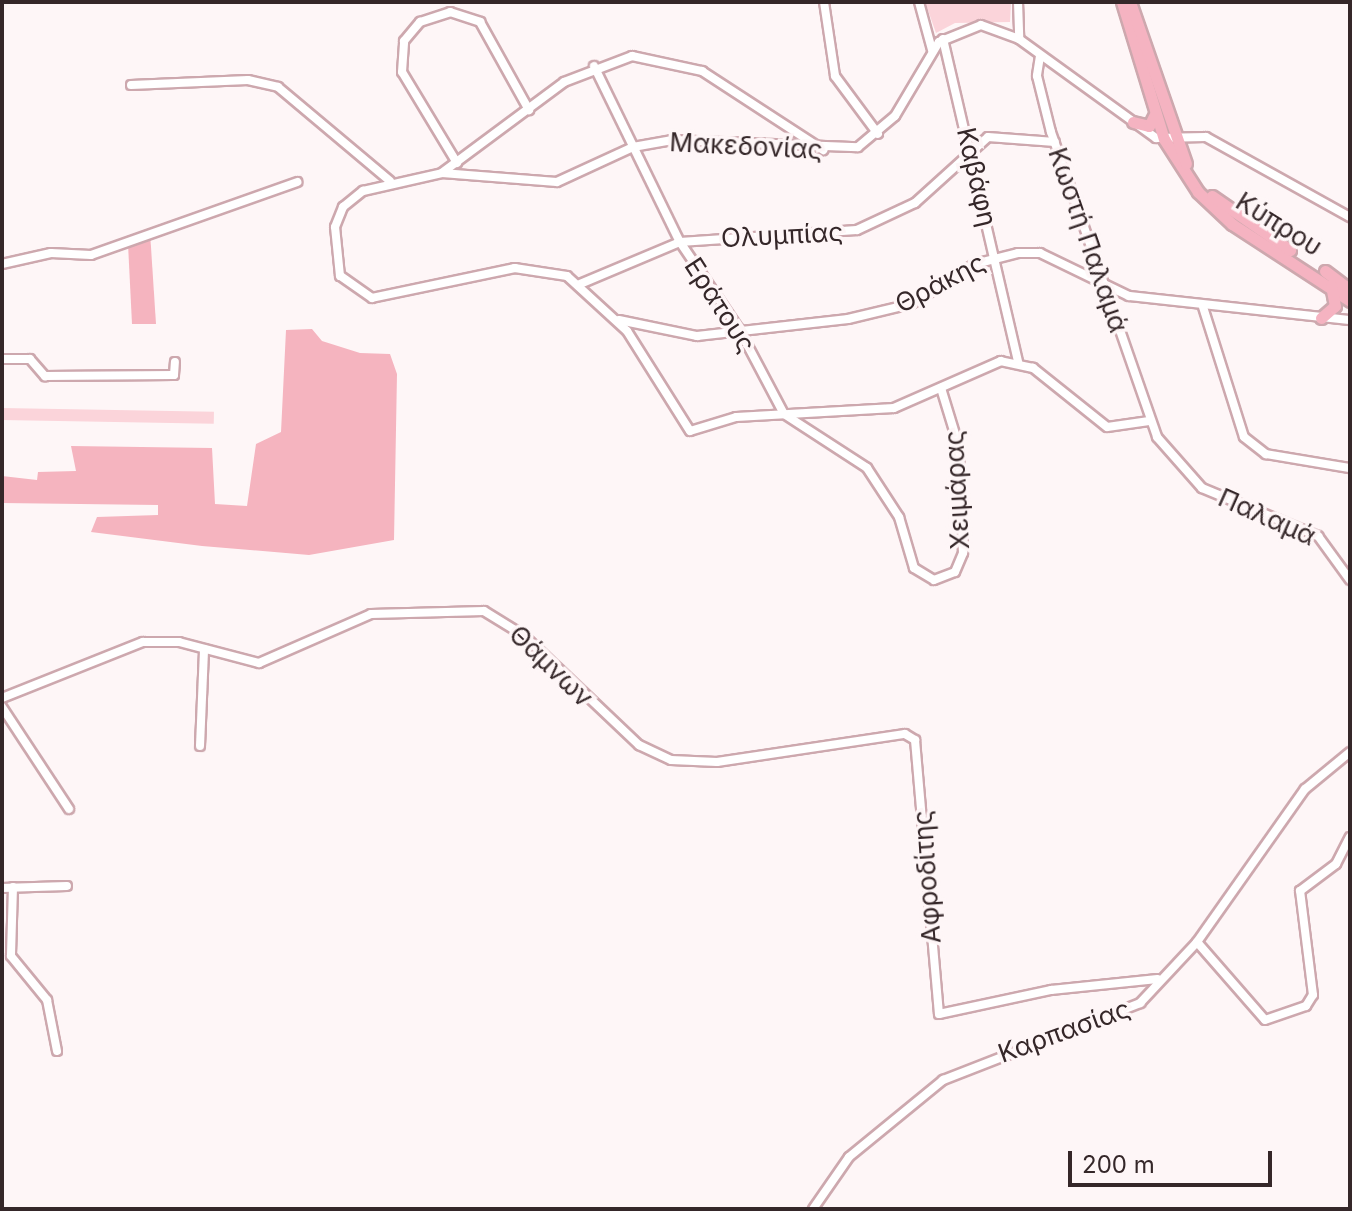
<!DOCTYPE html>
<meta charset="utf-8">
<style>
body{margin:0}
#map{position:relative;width:1352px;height:1211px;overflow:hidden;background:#fef6f7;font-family:Inter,sans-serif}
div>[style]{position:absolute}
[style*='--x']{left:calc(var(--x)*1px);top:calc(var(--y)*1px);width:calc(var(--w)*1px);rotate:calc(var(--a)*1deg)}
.green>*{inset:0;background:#fbd4da;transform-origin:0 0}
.forest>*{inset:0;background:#f5b4bf}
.roads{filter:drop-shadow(2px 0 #cda8ae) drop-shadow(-2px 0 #cda8ae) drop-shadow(0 2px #cda8ae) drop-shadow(0 -2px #cda8ae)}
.minor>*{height:8px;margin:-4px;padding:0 4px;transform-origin:4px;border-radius:4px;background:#fff}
.major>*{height:11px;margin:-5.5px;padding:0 5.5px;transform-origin:5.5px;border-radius:5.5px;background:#f5b3c1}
span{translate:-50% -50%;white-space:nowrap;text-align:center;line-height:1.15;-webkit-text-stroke:7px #fef6f7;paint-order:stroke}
.street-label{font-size:26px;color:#352729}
.frame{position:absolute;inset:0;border:4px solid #352729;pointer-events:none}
.scale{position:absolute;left:1068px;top:1151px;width:204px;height:36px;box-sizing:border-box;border:4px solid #352729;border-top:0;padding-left:10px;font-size:24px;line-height:28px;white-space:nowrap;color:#352729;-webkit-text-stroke:6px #fef6f7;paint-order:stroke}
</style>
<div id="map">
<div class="green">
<div style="clip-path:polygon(925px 2px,1011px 2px,1010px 22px,955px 23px,936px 33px)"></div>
<div style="left:2px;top:408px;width:212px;height:12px;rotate:1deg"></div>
</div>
<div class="forest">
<div style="clip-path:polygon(150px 232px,156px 324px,132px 324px,128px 244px)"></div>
<div style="clip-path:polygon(312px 329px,322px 341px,360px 353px,390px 354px,397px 374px,394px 540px,309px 555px,202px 546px,91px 532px,97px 517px,158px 515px,158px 505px,2px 503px,2px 476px,37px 480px,38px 472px,76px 471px,71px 446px,212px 448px,215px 504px,247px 506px,256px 444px,281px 432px,286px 330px)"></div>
</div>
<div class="roads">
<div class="minor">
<div style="--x:824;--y:2;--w:75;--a:81.5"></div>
<div style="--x:835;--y:76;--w:72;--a:53.4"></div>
<div style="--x:919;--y:2;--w:50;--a:74.8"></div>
<div style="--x:1018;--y:2;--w:37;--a:88"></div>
<div style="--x:943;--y:39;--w:332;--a:76.9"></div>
<div style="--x:1040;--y:56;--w:20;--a:99"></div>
<div style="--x:1037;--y:76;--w:58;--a:76"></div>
<div style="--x:1051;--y:132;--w:323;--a:70.8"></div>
<div style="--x:1157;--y:437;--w:68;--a:48.6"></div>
<div style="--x:1202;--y:488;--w:126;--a:22.5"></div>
<div style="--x:1318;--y:536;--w:54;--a:54"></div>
<div style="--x:594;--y:66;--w:196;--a:64"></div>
<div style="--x:680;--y:242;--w:105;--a:55.9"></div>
<div style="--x:739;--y:329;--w:96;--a:62.1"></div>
<div style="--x:784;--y:414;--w:99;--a:33"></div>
<div style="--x:867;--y:468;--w:59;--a:56.9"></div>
<div style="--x:899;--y:517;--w:53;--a:73.6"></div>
<div style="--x:914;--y:568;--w:23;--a:31"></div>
<div style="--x:934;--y:580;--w:22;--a:-21"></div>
<div style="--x:955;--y:572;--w:21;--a:-67"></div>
<div style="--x:963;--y:553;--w:106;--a:-92.2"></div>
<div style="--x:959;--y:447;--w:62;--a:-107"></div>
<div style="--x:131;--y:85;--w:117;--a:-2.4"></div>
<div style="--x:248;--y:80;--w:31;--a:13"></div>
<div style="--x:278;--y:87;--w:146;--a:40"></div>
<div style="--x:457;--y:163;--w:106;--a:-121.1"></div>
<div style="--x:402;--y:72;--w:31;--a:-86"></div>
<div style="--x:404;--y:41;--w:25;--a:-50"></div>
<div style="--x:420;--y:22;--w:32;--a:-18"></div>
<div style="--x:450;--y:12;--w:32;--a:18"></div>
<div style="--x:480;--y:22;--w:101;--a:60.9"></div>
<div style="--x:443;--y:172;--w:151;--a:-36.6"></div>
<div style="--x:564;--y:82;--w:73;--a:-20.9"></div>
<div style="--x:632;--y:56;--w:72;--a:12.1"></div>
<div style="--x:702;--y:71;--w:145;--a:33.1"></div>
<div style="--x:2;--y:264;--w:50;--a:-12.7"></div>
<div style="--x:51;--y:253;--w:40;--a:2.9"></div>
<div style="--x:91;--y:255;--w:219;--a:-19.5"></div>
<div style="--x:580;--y:284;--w:108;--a:-22.8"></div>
<div style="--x:680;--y:242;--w:177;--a:-3.9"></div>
<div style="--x:857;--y:230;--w:64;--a:-25"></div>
<div style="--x:915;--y:203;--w:98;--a:-42.1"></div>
<div style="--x:988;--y:137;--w:67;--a:4.3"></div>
<div style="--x:1203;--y:307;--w:136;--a:72.5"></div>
<div style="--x:1244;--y:437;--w:28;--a:38"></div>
<div style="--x:1266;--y:454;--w:85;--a:9.5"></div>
<div style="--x:619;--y:320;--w:80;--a:11.6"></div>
<div style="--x:697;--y:336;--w:152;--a:-6.4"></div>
<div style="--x:848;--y:319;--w:65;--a:-13.4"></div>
<div style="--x:911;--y:304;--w:75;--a:-32"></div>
<div style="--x:975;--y:264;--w:44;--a:-14.3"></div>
<div style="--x:1018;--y:253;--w:22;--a:0"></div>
<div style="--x:1040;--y:253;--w:99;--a:25.8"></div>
<div style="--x:1129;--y:296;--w:222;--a:6.2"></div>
<div style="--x:2;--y:359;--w:28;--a:0"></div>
<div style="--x:30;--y:359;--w:23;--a:49"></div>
<div style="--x:45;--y:376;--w:129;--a:-0.4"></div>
<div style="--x:174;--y:375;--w:13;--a:-86"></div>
<div style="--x:1149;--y:421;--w:42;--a:171.9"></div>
<div style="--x:1107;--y:427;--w:95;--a:-141.4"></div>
<div style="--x:1033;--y:368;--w:33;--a:-168"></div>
<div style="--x:1001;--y:361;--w:117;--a:156.3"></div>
<div style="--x:894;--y:408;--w:158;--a:176.7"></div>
<div style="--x:736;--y:417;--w:48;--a:163.1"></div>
<div style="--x:690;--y:431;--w:118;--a:-122.2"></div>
<div style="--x:627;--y:331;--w:81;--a:-137.5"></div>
<div style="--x:567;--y:276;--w:53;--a:-171.3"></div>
<div style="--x:515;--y:268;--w:146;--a:168.2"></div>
<div style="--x:372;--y:298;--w:39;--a:-145"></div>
<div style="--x:340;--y:276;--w:49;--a:-95.8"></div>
<div style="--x:335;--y:227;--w:22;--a:-68"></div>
<div style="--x:343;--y:207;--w:26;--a:-39"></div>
<div style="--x:363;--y:191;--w:81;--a:-12.8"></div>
<div style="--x:442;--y:173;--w:115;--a:4.5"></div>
<div style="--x:557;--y:182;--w:84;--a:-24.7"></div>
<div style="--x:633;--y:147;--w:40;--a:-10"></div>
<div style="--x:672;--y:140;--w:186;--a:2.2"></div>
<div style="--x:858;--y:147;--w:48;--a:-40"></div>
<div style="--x:895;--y:116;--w:86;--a:-59.3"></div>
<div style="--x:939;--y:42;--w:45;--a:-22"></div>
<div style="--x:981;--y:25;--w:40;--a:20.2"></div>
<div style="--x:1019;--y:39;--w:169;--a:35.9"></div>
<div style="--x:1156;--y:138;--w:50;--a:-1.1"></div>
<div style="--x:1206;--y:137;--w:165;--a:29.1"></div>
<div style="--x:2;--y:698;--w:152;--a:-21.7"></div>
<div style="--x:143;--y:642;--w:36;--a:0"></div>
<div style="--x:179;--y:642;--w:83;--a:14.7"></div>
<div style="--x:259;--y:663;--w:122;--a:-23.6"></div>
<div style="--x:371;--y:614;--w:113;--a:-1.5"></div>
<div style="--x:484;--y:611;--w:46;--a:31.6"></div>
<div style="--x:523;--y:635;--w:160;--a:43.5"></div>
<div style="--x:639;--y:745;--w:35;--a:25"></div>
<div style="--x:671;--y:760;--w:46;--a:2.5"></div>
<div style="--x:717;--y:762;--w:190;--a:-8.5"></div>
<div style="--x:905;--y:734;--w:12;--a:31"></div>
<div style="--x:915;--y:740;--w:275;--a:85"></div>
<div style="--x:939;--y:1014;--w:115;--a:-12.1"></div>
<div style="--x:1051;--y:990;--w:107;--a:-5.9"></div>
<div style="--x:2;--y:707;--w:122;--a:56.7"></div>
<div style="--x:200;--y:746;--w:97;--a:-87.6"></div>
<div style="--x:13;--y:887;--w:69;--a:91.7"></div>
<div style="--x:11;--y:956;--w:57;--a:50.7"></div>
<div style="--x:47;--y:1000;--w:52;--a:78.9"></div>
<div style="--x:2;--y:888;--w:65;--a:-1.8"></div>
<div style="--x:1197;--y:942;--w:103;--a:48.9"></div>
<div style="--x:1265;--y:1020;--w:43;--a:-18.9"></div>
<div style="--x:1306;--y:1006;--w:13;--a:-58"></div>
<div style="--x:1313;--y:995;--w:105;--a:-97.1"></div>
<div style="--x:1300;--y:891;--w:45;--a:-36.9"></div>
<div style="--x:1336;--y:864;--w:30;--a:-63"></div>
<div style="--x:813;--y:1209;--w:63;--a:-55.3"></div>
<div style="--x:849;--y:1157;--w:122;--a:-39.3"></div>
<div style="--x:943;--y:1080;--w:212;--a:-21.3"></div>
<div style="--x:1140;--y:1003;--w:83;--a:-46.9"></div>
<div style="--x:1197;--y:942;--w:187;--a:-54.8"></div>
<div style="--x:1305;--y:789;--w:58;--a:-39.4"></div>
</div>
<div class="major">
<div style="--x:1122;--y:2;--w:143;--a:73"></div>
<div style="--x:1164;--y:139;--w:63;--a:57.3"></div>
<div style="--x:1198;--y:192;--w:47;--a:43.3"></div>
<div style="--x:1232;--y:224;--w:141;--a:33.1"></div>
<div style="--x:1130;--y:2;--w:171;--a:70.9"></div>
<div style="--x:1133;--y:122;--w:16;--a:14"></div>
<div style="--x:1149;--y:126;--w:13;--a:-63"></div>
<div style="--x:1212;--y:196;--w:95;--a:34.7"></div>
<div style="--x:1325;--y:271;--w:31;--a:37"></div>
<div style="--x:1321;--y:318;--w:18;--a:-41"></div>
<div style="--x:1335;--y:306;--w:21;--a:-101"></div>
</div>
</div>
<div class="street-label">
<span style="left:746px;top:146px;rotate:3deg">Μακεδονίας</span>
<span style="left:977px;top:177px;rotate:77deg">Καβάφη</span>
<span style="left:1279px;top:224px;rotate:32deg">Κύπρου</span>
<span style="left:782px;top:235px;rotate:-3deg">Ολυμπίας</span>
<span style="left:1088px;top:240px;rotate:71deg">Κωστή Παλαμά</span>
<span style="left:940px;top:283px;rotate:-28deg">Θράκης</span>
<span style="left:720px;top:305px;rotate:57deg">Εράτους</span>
<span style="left:957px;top:490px;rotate:-93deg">Χειμάρας</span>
<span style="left:1267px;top:517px;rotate:24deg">Παλαμά</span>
<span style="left:551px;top:666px;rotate:44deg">Θάμνων</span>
<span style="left:927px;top:877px;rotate:-94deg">Αφροδίτης</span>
<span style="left:1064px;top:1031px;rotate:-20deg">Καρπασίας</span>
</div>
<div class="frame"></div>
<div class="scale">200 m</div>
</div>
